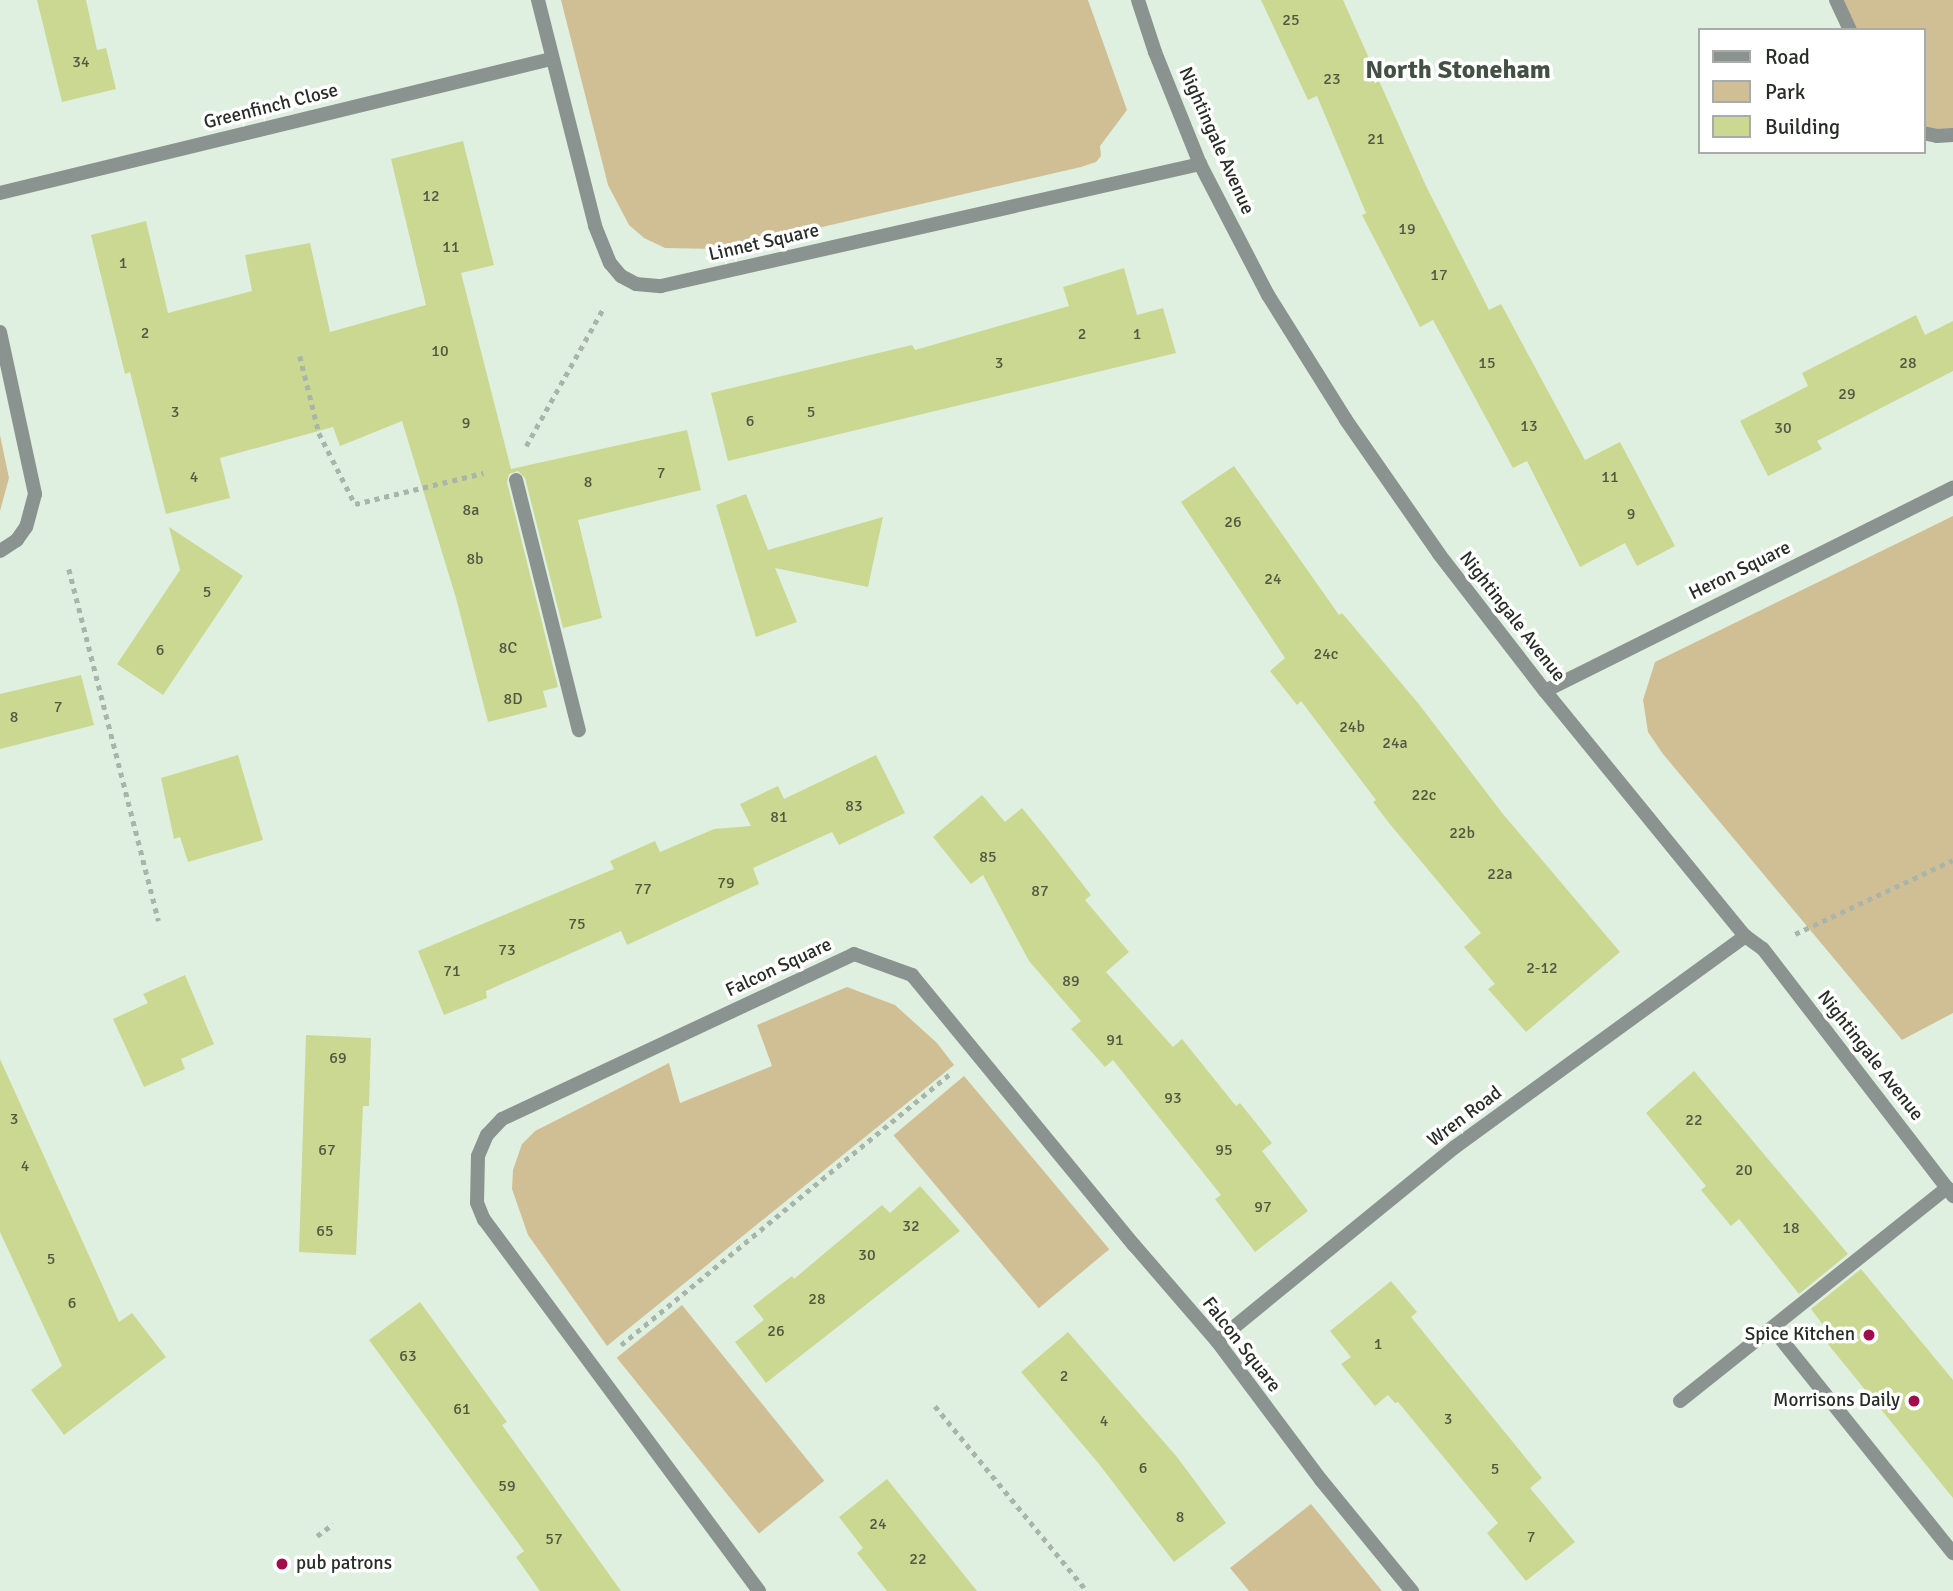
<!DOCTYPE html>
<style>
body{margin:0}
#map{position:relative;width:1953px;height:1591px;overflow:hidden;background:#e0f0e0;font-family:Signika,sans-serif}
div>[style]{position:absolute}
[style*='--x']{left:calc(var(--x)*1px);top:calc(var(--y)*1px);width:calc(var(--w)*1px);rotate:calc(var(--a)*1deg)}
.green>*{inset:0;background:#d0bf95;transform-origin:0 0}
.building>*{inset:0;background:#cad891}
.path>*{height:4.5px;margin-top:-2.25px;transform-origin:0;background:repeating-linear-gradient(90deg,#a8b5a8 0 5px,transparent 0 10px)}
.lane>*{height:14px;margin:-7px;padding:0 7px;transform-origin:7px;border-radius:7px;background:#8a9390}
.street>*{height:14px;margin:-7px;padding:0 7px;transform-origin:7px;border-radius:7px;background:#8a9390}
.dots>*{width:19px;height:19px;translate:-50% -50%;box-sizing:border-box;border:4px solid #fff;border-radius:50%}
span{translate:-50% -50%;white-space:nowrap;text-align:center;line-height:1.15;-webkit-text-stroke:7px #fff;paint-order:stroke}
.number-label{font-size:16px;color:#505842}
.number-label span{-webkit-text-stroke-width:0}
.street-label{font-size:19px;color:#272d27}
.poi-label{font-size:19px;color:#272d27}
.right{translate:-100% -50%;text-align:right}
.left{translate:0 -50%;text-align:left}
.district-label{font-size:26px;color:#435144;font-weight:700}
.legend{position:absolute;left:1698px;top:28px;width:228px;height:126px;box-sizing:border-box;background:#fff;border:2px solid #a9aba9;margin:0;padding:9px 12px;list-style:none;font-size:21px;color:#272d27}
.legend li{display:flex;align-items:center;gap:14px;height:35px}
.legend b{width:35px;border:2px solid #a9aba9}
</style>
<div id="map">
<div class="green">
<div style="clip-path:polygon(561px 0,1088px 0,1127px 110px,1100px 146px,1101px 156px,1096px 162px,1081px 167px,749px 244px,717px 249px,665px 248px,644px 238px,629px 225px,608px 185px)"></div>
<div style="clip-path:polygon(1836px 0,1953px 0,1953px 135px,1923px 133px,1923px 30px,1850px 30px)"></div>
<div style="clip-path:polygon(0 435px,9px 478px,0 511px)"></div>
<div style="clip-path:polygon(1953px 516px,1953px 1013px,1902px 1040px,1663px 754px,1648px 732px,1643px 700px,1655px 662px)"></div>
<div style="clip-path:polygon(847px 987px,895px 1005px,937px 1043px,954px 1065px,607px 1346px,528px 1235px,512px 1189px,513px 1170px,522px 1144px,535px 1131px,669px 1063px,680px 1103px,772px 1066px,757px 1025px)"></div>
<div style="left:964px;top:1076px;width:226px;height:92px;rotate:50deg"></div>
<div style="left:682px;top:1305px;width:226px;height:84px;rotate:51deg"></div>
<div style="clip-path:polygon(1311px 1504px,1382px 1591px,1249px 1591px,1230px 1568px)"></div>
</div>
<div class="building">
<div style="clip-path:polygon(37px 0,86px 0,97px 50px,106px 48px,116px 89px,62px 102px)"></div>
<div style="clip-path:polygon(1261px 0,1343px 0,1426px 186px,1489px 310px,1501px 304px,1585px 460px,1620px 442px,1675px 546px,1637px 566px,1625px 543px,1580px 567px,1527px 461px,1513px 468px,1433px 320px,1420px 327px,1362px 215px,1366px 213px,1317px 96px,1308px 100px)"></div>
<div style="clip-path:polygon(463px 141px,494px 265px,461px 273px,511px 469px,687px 430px,701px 490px,578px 520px,602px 618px,563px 628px,525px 478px,518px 471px,509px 474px,507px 482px,558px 687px,543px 691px,547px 707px,488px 722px,456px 598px,402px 421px,340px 446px,333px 427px,220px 458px,230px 498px,166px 514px,130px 372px,125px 374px,91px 235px,146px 221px,168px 313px,252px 291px,245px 255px,310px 243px,330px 332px,426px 305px,391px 159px)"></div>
<div style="clip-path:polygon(1124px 268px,1137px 315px,1163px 308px,1176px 353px,728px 461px,711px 393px,912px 345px,915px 350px,1069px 306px,1063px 287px)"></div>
<div style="clip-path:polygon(1916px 315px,1925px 335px,1953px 321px,1953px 371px,1817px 441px,1822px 449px,1768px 476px,1740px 421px,1808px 386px,1802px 373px)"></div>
<div style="clip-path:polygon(1234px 466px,1339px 615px,1342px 613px,1418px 703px,1503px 814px,1620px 952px,1526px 1032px,1488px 989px,1495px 984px,1464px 947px,1481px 933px,1389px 823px,1373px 802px,1376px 800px,1301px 701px,1297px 705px,1270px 671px,1285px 658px,1181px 502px)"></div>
<div style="clip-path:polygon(746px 494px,768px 550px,883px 517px,868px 587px,775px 568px,797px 622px,756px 637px,716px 505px)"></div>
<div style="clip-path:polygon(169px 527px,243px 576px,163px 695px,117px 664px,180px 570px)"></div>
<div style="clip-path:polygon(81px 675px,94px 725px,0 749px,0 694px)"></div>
<div style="clip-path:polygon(238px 755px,263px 840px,188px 862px,180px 837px,174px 839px,161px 778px)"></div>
<div style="clip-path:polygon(876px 755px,905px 813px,839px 845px,832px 832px,753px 868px,759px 884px,627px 945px,621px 931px,486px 991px,487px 998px,444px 1015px,418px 951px,614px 869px,610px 861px,655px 841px,660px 852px,714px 829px,751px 826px,740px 804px,778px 786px,784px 799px)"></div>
<div style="clip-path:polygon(982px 795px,1005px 822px,1022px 808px,1048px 840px,1091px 895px,1085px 900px,1129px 952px,1106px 972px,1173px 1047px,1182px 1039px,1236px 1106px,1240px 1103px,1272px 1143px,1262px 1151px,1308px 1211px,1255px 1252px,1215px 1199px,1221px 1195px,1113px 1060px,1105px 1067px,1071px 1029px,1081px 1021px,1029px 961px,983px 875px,971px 884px,933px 837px)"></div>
<div style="clip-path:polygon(185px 975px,214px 1044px,181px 1059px,185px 1069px,144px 1087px,113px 1019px,148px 1003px,143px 994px)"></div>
<div style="clip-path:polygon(306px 1035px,371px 1038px,369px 1106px,363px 1106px,356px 1255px,299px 1252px)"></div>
<div style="clip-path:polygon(0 1059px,119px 1322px,132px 1313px,166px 1357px,64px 1435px,31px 1390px,62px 1366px,0 1232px)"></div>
<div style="clip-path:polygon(1694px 1071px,1848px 1254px,1799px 1294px,1739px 1219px,1731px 1226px,1701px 1190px,1706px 1186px,1646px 1113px)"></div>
<div style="clip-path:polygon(920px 1186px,960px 1231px,766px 1383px,735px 1342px,764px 1320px,753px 1306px,792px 1276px,794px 1279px,882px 1205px,890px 1213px)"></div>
<div style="clip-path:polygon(1861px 1269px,1953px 1380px,1953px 1498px,1823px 1338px,1829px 1333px,1811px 1309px)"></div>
<div style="clip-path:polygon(1391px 1281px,1417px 1312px,1411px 1317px,1542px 1478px,1530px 1488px,1575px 1542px,1526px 1581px,1487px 1533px,1498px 1523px,1398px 1402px,1395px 1403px,1388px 1395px,1375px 1406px,1341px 1364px,1351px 1357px,1330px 1331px)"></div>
<div style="clip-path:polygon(420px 1302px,507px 1422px,502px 1425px,621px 1591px,540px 1591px,516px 1557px,524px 1551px,369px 1340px)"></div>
<div style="clip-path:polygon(1068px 1332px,1177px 1457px,1226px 1523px,1174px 1562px,1099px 1464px,1021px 1372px)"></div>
<div style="clip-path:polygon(887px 1479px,977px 1591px,887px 1591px,857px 1553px,863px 1548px,839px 1517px)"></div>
</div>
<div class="path">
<div style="--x:300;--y:356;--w:79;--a:76.1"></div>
<div style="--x:319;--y:433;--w:80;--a:63.1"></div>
<div style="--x:355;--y:504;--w:132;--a:-13.6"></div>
<div style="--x:526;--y:446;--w:159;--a:-60.7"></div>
<div style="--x:69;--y:569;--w:363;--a:75.7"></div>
<div style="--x:1795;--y:934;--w:174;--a:-25.1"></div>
<div style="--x:621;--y:1345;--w:425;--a:-39.5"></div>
<div style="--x:935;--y:1406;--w:239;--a:50.6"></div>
<div style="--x:317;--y:1536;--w:20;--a:-37"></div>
</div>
<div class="lane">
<div style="--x:516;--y:480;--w:258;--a:75.9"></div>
<div style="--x:1772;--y:1328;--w:289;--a:51.2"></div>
<div style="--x:1680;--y:1401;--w:342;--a:-38.6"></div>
</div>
<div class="street">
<div style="--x:538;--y:0;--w:233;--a:75.8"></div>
<div style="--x:595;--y:226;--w:40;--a:68"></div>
<div style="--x:610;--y:263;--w:17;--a:50"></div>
<div style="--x:621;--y:276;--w:17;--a:28"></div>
<div style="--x:636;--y:284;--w:25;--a:5"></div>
<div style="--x:661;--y:286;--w:553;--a:-12.75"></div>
<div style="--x:1138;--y:0;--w:55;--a:71.9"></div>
<div style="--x:1155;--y:52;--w:121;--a:68.1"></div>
<div style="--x:1200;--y:164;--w:148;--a:62.6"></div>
<div style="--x:1268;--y:295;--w:147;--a:58"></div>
<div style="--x:1346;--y:420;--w:163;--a:55.2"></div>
<div style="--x:1439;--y:554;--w:173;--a:52.3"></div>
<div style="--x:1545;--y:691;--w:316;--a:50.8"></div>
<div style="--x:1745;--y:936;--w:22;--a:36"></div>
<div style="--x:1763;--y:949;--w:312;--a:52.4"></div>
<div style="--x:1836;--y:0;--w:33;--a:65"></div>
<div style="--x:1923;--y:133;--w:14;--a:12"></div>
<div style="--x:1937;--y:136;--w:16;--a:-4"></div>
<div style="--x:0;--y:193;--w:567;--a:-13.67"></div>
<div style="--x:0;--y:332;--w:166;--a:77.8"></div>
<div style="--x:35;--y:494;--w:34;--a:105"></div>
<div style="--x:26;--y:527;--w:16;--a:125"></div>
<div style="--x:17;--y:540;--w:20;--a:147"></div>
<div style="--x:1545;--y:691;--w:456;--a:-26.5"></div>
<div style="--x:1217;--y:1341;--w:307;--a:-39.2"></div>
<div style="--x:1455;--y:1147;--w:359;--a:-36"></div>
<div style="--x:759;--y:1591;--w:462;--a:-126.5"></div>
<div style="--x:484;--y:1220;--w:18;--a:-112"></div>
<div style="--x:477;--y:1203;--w:47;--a:-88.8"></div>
<div style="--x:478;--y:1156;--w:23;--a:-67"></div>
<div style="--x:487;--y:1135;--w:22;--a:-47"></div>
<div style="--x:502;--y:1119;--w:389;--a:-25.1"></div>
<div style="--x:854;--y:954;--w:62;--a:19.9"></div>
<div style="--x:912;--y:975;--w:350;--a:50.6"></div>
<div style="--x:1134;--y:1245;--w:127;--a:49.2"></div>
<div style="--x:1217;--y:1341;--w:174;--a:53.2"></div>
<div style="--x:1321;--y:1480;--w:144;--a:50.7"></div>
</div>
<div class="dots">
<div style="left:1869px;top:1335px;background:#a20c4b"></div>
<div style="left:1914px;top:1401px;background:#a20c4b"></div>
<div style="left:282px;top:1564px;background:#a20c4b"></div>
</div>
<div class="number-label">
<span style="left:1291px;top:20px">25</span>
<span style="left:81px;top:62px">34</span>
<span style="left:1332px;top:79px">23</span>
<span style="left:1376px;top:139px">21</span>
<span style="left:431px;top:196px">12</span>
<span style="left:1407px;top:229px">19</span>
<span style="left:451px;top:247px">11</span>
<span style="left:123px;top:263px">1</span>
<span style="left:1439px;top:275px">17</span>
<span style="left:145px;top:333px">2</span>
<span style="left:1082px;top:334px">2</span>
<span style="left:1137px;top:334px">1</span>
<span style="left:440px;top:351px">10</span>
<span style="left:999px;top:363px">3</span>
<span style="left:1487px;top:363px">15</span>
<span style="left:1908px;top:363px">28</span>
<span style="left:1847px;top:394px">29</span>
<span style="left:175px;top:412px">3</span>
<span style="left:811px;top:412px">5</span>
<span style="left:750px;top:421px">6</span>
<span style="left:466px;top:423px">9</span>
<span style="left:1529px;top:426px">13</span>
<span style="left:1783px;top:428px">30</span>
<span style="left:661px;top:473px">7</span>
<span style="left:194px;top:477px">4</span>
<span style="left:1610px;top:477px">11</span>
<span style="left:588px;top:482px">8</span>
<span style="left:471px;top:510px">8a</span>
<span style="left:1631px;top:514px">9</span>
<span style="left:1233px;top:522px">26</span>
<span style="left:475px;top:559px">8b</span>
<span style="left:1273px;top:579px">24</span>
<span style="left:207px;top:592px">5</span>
<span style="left:508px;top:648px">8C</span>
<span style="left:160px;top:650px">6</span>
<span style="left:1326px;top:654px">24c</span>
<span style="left:513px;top:699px">8D</span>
<span style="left:58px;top:707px">7</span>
<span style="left:14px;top:717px">8</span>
<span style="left:1352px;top:727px">24b</span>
<span style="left:1395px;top:743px">24a</span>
<span style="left:1424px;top:795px">22c</span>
<span style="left:854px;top:806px">83</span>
<span style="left:779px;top:817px">81</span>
<span style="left:1462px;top:833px">22b</span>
<span style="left:988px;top:857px">85</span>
<span style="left:1500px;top:874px">22a</span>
<span style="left:726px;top:883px">79</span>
<span style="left:643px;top:889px">77</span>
<span style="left:1040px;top:891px">87</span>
<span style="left:577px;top:924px">75</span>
<span style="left:507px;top:950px">73</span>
<span style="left:1542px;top:968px">2-12</span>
<span style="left:452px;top:971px">71</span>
<span style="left:1071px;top:981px">89</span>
<span style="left:1115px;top:1040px">91</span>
<span style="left:338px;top:1058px">69</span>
<span style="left:1173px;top:1098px">93</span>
<span style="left:14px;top:1119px">3</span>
<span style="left:1694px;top:1120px">22</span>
<span style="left:327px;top:1150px">67</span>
<span style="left:1224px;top:1150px">95</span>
<span style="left:25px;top:1166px">4</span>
<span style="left:1744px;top:1170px">20</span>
<span style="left:1263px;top:1207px">97</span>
<span style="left:911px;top:1226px">32</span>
<span style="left:1791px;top:1228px">18</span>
<span style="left:325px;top:1231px">65</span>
<span style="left:867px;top:1255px">30</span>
<span style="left:51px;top:1259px">5</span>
<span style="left:817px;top:1299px">28</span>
<span style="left:72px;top:1303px">6</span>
<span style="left:776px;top:1331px">26</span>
<span style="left:1378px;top:1344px">1</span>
<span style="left:408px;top:1356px">63</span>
<span style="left:1064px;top:1376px">2</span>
<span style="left:462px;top:1409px">61</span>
<span style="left:1448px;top:1419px">3</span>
<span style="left:1104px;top:1421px">4</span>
<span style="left:1143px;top:1468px">6</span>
<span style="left:1495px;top:1469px">5</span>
<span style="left:507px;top:1486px">59</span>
<span style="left:1180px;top:1517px">8</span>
<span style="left:878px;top:1524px">24</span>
<span style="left:1531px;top:1537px">7</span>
<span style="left:554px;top:1539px">57</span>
<span style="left:918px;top:1559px">22</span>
</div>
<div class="street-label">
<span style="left:271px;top:107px;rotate:-14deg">Greenfinch Close</span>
<span style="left:1216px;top:141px;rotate:66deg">Nightingale Avenue</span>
<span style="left:764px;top:243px;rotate:-13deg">Linnet Square</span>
<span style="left:1740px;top:571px;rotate:-26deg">Heron Square</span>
<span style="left:1512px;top:617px;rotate:52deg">Nightingale Avenue</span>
<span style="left:779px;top:968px;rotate:-25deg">Falcon Square</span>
<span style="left:1870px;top:1056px;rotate:52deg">Nightingale Avenue</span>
<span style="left:1465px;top:1117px;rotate:-37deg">Wren Road</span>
<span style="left:1241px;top:1345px;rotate:52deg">Falcon Square</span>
</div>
<div class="poi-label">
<span class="right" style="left:1855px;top:1335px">Spice Kitchen</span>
<span class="right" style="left:1900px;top:1401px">Morrisons Daily</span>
<span class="left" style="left:296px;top:1564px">pub patrons</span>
</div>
<div class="district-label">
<span style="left:1458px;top:71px">North Stoneham</span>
</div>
<ul class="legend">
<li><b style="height:9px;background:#8a9390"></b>Road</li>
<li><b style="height:19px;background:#d0bf95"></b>Park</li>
<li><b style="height:19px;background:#cad891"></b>Building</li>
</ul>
</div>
